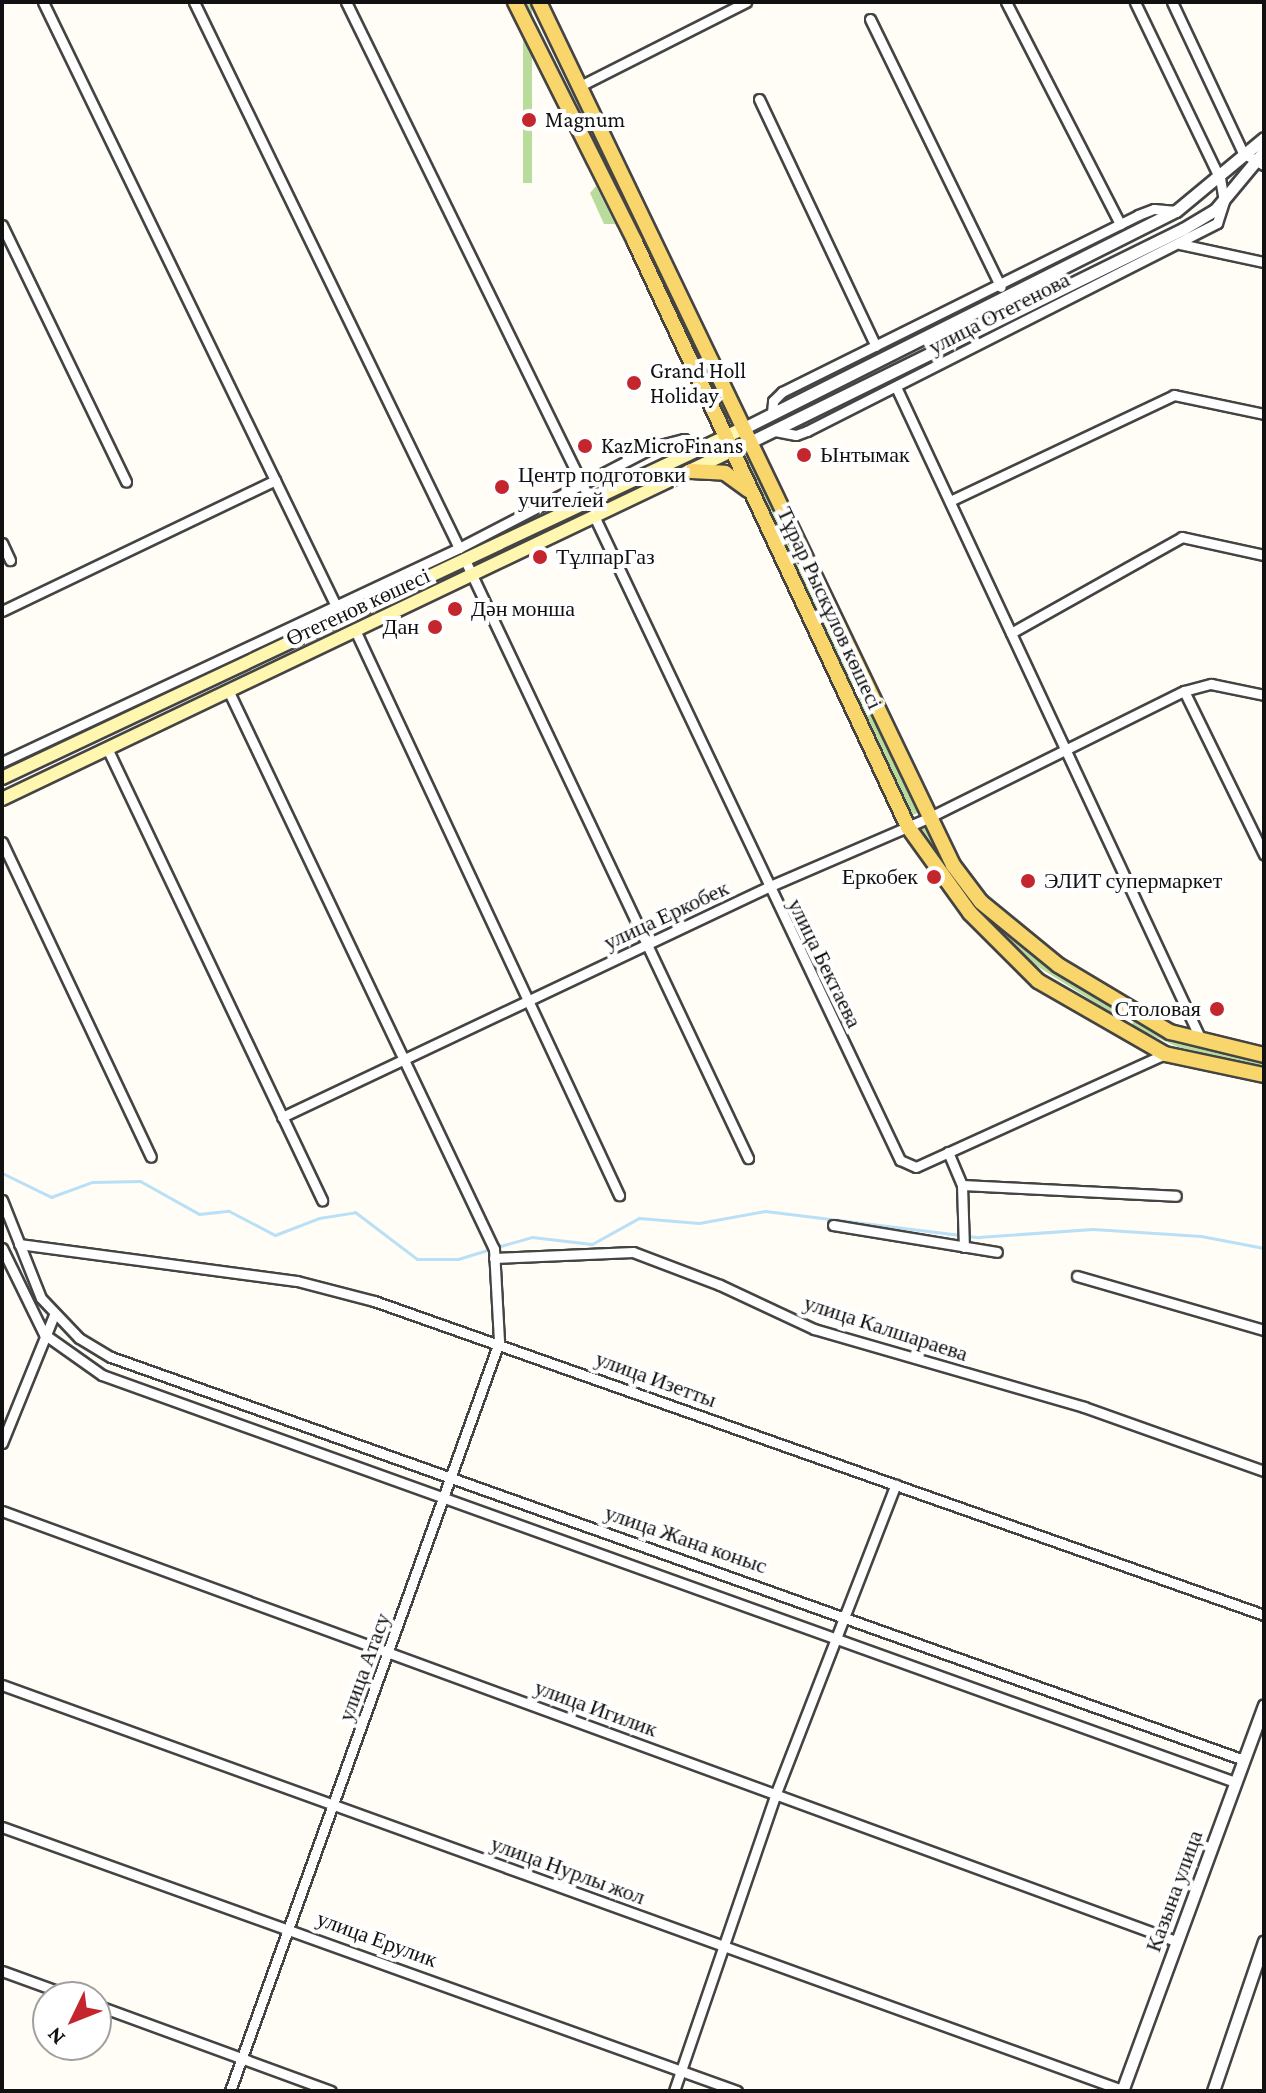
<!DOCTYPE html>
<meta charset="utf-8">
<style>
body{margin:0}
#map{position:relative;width:1266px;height:2093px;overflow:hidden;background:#fffdf5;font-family:"Crimson Pro",serif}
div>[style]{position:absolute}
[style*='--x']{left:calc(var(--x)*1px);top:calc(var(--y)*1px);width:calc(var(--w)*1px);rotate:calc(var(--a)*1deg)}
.forest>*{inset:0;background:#b9dc9c;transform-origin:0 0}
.stream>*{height:3px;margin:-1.5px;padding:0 1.5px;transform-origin:1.5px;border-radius:1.5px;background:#b9e0f7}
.roads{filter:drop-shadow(2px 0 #444) drop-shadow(-2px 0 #444) drop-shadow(0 2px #444) drop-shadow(0 -2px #444)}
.minor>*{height:9px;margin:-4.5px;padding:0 4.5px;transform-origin:4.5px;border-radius:4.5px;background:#fff}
.tertiary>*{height:11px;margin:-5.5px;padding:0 5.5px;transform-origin:5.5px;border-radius:5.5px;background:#fff}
.secondary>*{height:12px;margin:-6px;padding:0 6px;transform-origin:6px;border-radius:6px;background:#fff6b0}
.primary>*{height:14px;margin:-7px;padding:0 7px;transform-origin:7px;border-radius:7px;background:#f9d66b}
.dots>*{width:22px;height:22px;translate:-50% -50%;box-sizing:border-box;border:4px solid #fff;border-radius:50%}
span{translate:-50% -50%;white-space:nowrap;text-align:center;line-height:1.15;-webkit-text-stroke:8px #fff;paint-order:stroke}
.poi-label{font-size:22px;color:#111}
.left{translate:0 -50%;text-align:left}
.right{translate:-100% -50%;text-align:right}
.street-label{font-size:22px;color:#111}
.frame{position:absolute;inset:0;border:4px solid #111;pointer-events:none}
.north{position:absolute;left:32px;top:1981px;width:80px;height:80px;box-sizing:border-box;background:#fff;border:2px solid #a0a0a0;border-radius:50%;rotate:227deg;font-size:22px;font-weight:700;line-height:32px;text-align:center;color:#111}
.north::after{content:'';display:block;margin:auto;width:28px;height:36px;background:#c4262e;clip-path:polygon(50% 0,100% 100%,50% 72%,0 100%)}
</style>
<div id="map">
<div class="forest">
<div style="left:523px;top:2px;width:9px;height:181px"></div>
<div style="left:615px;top:175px;width:64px;height:8px;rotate:64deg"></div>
<div style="clip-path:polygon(596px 186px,615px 224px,604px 224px,590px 193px)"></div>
<div style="clip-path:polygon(647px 241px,732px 421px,724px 425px,640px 244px)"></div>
<div style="left:748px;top:453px;width:254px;height:9px;rotate:65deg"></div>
<div style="left:863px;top:696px;width:129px;height:8px;rotate:65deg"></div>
<div style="clip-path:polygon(925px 826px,978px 907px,1027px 951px,1120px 1012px,1118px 1017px,1024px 958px,974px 909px,918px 831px)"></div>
<div style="clip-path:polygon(1135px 1019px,1179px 1042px,1264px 1061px,1264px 1067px,1178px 1047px,1131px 1026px)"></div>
</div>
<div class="stream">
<div style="--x:2;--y:1173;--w:55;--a:26.1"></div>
<div style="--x:51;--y:1197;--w:44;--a:-20.1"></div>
<div style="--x:92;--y:1182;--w:48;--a:-1.2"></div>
<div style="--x:140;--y:1181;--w:68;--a:29.2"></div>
<div style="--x:199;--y:1214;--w:30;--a:-6"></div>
<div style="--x:229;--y:1211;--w:52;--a:27.6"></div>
<div style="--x:275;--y:1235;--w:47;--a:-21.1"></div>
<div style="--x:319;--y:1218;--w:36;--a:-9"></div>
<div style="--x:355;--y:1212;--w:78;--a:37.2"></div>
<div style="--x:417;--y:1259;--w:41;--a:0"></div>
<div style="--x:458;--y:1259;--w:34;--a:-17"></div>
<div style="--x:497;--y:1247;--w:36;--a:-16"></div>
<div style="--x:532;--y:1237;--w:60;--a:6.7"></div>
<div style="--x:592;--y:1244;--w:54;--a:-29"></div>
<div style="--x:639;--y:1218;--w:60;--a:4.8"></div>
<div style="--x:699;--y:1223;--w:67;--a:-10.3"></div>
<div style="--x:765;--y:1211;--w:215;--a:7"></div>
<div style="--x:978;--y:1237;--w:115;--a:-4"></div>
<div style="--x:1093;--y:1229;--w:108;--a:3.7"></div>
<div style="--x:1201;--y:1236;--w:64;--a:10.8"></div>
</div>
<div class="roads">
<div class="minor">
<div style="--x:43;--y:2;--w:671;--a:64.12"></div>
<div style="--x:194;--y:2;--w:607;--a:64.11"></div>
<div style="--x:346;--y:2;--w:557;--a:63.9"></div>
<div style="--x:1006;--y:2;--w:250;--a:62.8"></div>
<div style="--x:1172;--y:2;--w:167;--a:64.8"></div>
<div style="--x:1243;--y:153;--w:24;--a:30"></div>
<div style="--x:870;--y:19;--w:298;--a:64"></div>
<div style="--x:580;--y:86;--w:186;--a:-26.8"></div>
<div style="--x:759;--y:99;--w:273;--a:64.7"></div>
<div style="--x:2;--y:225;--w:285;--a:64.2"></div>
<div style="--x:1180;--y:244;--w:86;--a:12.1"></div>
<div style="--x:896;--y:387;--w:721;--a:64.96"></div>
<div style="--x:772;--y:413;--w:12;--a:-85"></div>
<div style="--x:773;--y:401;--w:13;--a:-45"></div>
<div style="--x:782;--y:392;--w:398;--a:-26.4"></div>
<div style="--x:1138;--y:215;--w:17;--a:-21"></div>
<div style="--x:1154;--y:209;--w:22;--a:5"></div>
<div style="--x:775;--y:431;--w:21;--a:11"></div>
<div style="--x:796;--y:435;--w:12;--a:-20"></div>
<div style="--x:807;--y:431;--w:460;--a:-26.9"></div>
<div style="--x:1217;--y:223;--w:23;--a:-72"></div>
<div style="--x:1224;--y:201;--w:22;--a:-100"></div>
<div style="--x:1220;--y:179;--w:196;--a:-115.7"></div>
<div style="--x:950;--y:501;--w:248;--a:-25.3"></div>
<div style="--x:1174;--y:395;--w:92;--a:11.9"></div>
<div style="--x:595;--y:518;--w:711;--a:64.59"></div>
<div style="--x:900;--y:1160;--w:17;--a:24"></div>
<div style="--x:916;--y:1167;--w:273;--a:-24.4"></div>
<div style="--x:2;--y:543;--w:19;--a:65"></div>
<div style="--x:464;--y:558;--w:664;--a:64.67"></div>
<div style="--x:2;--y:611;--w:303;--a:-25.6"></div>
<div style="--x:355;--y:630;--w:624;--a:64.96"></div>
<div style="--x:1011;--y:633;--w:196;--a:-29.3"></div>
<div style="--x:1182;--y:537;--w:84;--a:12.4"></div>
<div style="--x:1184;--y:691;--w:182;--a:63.9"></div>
<div style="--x:229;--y:692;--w:617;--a:64.56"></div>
<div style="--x:494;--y:1249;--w:93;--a:86.9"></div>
<div style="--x:499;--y:1342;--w:796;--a:109.76"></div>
<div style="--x:107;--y:748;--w:501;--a:64.56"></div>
<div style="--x:2;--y:762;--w:505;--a:-25.09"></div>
<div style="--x:459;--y:548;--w:222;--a:-27.4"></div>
<div style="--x:656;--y:446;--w:29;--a:-14"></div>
<div style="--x:684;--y:439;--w:16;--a:52"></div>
<div style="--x:2;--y:842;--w:348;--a:64.7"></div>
<div style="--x:282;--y:1117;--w:538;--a:-25.33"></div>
<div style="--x:768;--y:887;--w:174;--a:-23.3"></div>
<div style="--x:928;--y:818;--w:286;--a:-26.4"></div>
<div style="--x:1184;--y:691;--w:28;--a:-15"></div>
<div style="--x:1211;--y:684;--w:54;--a:11.7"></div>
<div style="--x:948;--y:1152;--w:36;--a:67"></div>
<div style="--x:962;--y:1185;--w:62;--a:88.2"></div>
<div style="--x:962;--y:1185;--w:214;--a:2.9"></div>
<div style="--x:2;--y:1200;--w:105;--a:68.3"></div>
<div style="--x:41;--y:1298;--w:55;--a:46.5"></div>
<div style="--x:79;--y:1338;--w:37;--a:31"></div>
<div style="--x:111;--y:1357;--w:1203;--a:19.58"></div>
<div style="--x:833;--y:1225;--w:166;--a:9.3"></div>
<div style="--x:19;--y:1244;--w:280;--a:7.6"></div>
<div style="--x:297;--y:1281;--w:80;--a:14.6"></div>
<div style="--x:374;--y:1301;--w:944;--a:19.43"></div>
<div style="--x:2;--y:1248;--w:96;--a:64"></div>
<div style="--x:44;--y:1334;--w:71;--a:35.3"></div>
<div style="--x:102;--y:1375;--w:1204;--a:19.76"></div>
<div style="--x:494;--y:1258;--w:139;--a:-2.5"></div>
<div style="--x:633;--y:1252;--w:93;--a:20.8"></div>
<div style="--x:720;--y:1285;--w:104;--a:25.1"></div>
<div style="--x:814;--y:1329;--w:281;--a:16.1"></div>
<div style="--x:1084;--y:1407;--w:191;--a:19.6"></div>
<div style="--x:1077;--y:1276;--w:195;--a:16.1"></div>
<div style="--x:2;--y:1443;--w:138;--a:-67.9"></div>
<div style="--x:2;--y:1511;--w:1250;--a:20.12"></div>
<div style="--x:2;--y:1685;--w:1191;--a:19.88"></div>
<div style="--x:2;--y:1827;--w:781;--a:19.76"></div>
<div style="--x:2;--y:1971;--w:77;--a:19.9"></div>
<div style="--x:96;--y:2005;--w:250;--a:20.1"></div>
<div style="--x:674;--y:2091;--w:315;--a:-71.1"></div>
<div style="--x:776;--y:1793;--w:331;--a:-68.8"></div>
</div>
<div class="tertiary">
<div style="--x:744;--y:428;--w:483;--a:-26.7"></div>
<div style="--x:1176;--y:211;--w:114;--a:-39.7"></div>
<div style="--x:750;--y:442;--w:483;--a:-26.2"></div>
<div style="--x:1183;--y:229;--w:37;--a:-31"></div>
<div style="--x:1215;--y:210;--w:77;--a:-50.3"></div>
<div style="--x:1122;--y:2091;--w:411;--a:-69.8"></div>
<div style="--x:1213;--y:2091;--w:158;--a:-71.2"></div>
</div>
<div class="secondary">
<div style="--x:2;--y:778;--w:820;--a:-25.25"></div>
<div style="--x:2;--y:799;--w:829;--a:-25.51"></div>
</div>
<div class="primary">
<div style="--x:515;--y:2;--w:268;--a:63.4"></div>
<div style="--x:635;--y:242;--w:646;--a:64.98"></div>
<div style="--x:908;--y:827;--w:106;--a:54.2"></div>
<div style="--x:970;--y:913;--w:96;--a:45"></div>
<div style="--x:1038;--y:981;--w:146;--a:29.9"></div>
<div style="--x:1165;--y:1054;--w:101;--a:12"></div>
<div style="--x:539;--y:2;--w:957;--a:64.37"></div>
<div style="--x:953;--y:865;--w:46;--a:52.9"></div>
<div style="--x:981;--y:902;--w:99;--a:39.3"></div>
<div style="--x:1058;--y:965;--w:131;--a:30.9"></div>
<div style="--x:1170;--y:1032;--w:97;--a:13.7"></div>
<div style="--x:691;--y:471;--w:34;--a:3"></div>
<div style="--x:725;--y:473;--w:29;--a:36"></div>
</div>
</div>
<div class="dots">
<div style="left:529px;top:120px;background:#c4262e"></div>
<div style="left:634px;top:383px;background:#c4262e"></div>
<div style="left:585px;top:446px;background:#c4262e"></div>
<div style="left:804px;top:455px;background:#c4262e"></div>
<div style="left:502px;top:487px;background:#c4262e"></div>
<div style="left:540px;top:557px;background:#c4262e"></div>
<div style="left:455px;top:609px;background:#c4262e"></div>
<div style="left:435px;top:627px;background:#c4262e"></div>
<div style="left:934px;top:877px;background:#c4262e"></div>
<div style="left:1028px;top:881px;background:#c4262e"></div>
<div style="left:1217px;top:1009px;background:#c4262e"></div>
</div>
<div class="poi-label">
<span class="left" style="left:545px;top:120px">Magnum</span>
<span class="left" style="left:650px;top:383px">Grand Holl<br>Holiday</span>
<span class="left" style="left:601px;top:446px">KazMicroFinans</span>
<span class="left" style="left:820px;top:455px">Ынтымак</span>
<span class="left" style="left:518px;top:487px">Центр подготовки<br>учителей</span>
<span class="left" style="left:556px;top:557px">ТұлпарГаз</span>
<span class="left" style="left:471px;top:609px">Дән монша</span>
<span class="right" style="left:419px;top:627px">Дан</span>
<span class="right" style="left:918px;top:877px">Еркобек</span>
<span class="left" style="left:1044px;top:881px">ЭЛИТ супермаркет</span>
<span class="right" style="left:1201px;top:1009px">Столовая</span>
</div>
<div class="street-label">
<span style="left:999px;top:313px;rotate:-27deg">улица Отегенова</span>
<span style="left:358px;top:607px;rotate:-25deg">Өтегенов көшесі</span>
<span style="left:830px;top:608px;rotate:65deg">Тұрар Рыскұлов көшесі</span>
<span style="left:666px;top:915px;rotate:-25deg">улица Еркобек</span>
<span style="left:825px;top:963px;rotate:64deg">улица Бектаева</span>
<span style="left:886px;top:1328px;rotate:18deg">улица Калшараева</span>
<span style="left:656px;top:1379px;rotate:20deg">улица Изетты</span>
<span style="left:686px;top:1539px;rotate:19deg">улица Жана коныс</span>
<span style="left:364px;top:1667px;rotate:-70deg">улица Атасу</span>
<span style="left:596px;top:1708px;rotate:20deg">улица Игилик</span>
<span style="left:568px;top:1870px;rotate:20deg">улица Нурлы жол</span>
<span style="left:1174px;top:1891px;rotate:-70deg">Казына улица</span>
<span style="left:377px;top:1939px;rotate:20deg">улица Ерулик</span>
</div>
<div class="frame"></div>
<div class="north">N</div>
</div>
